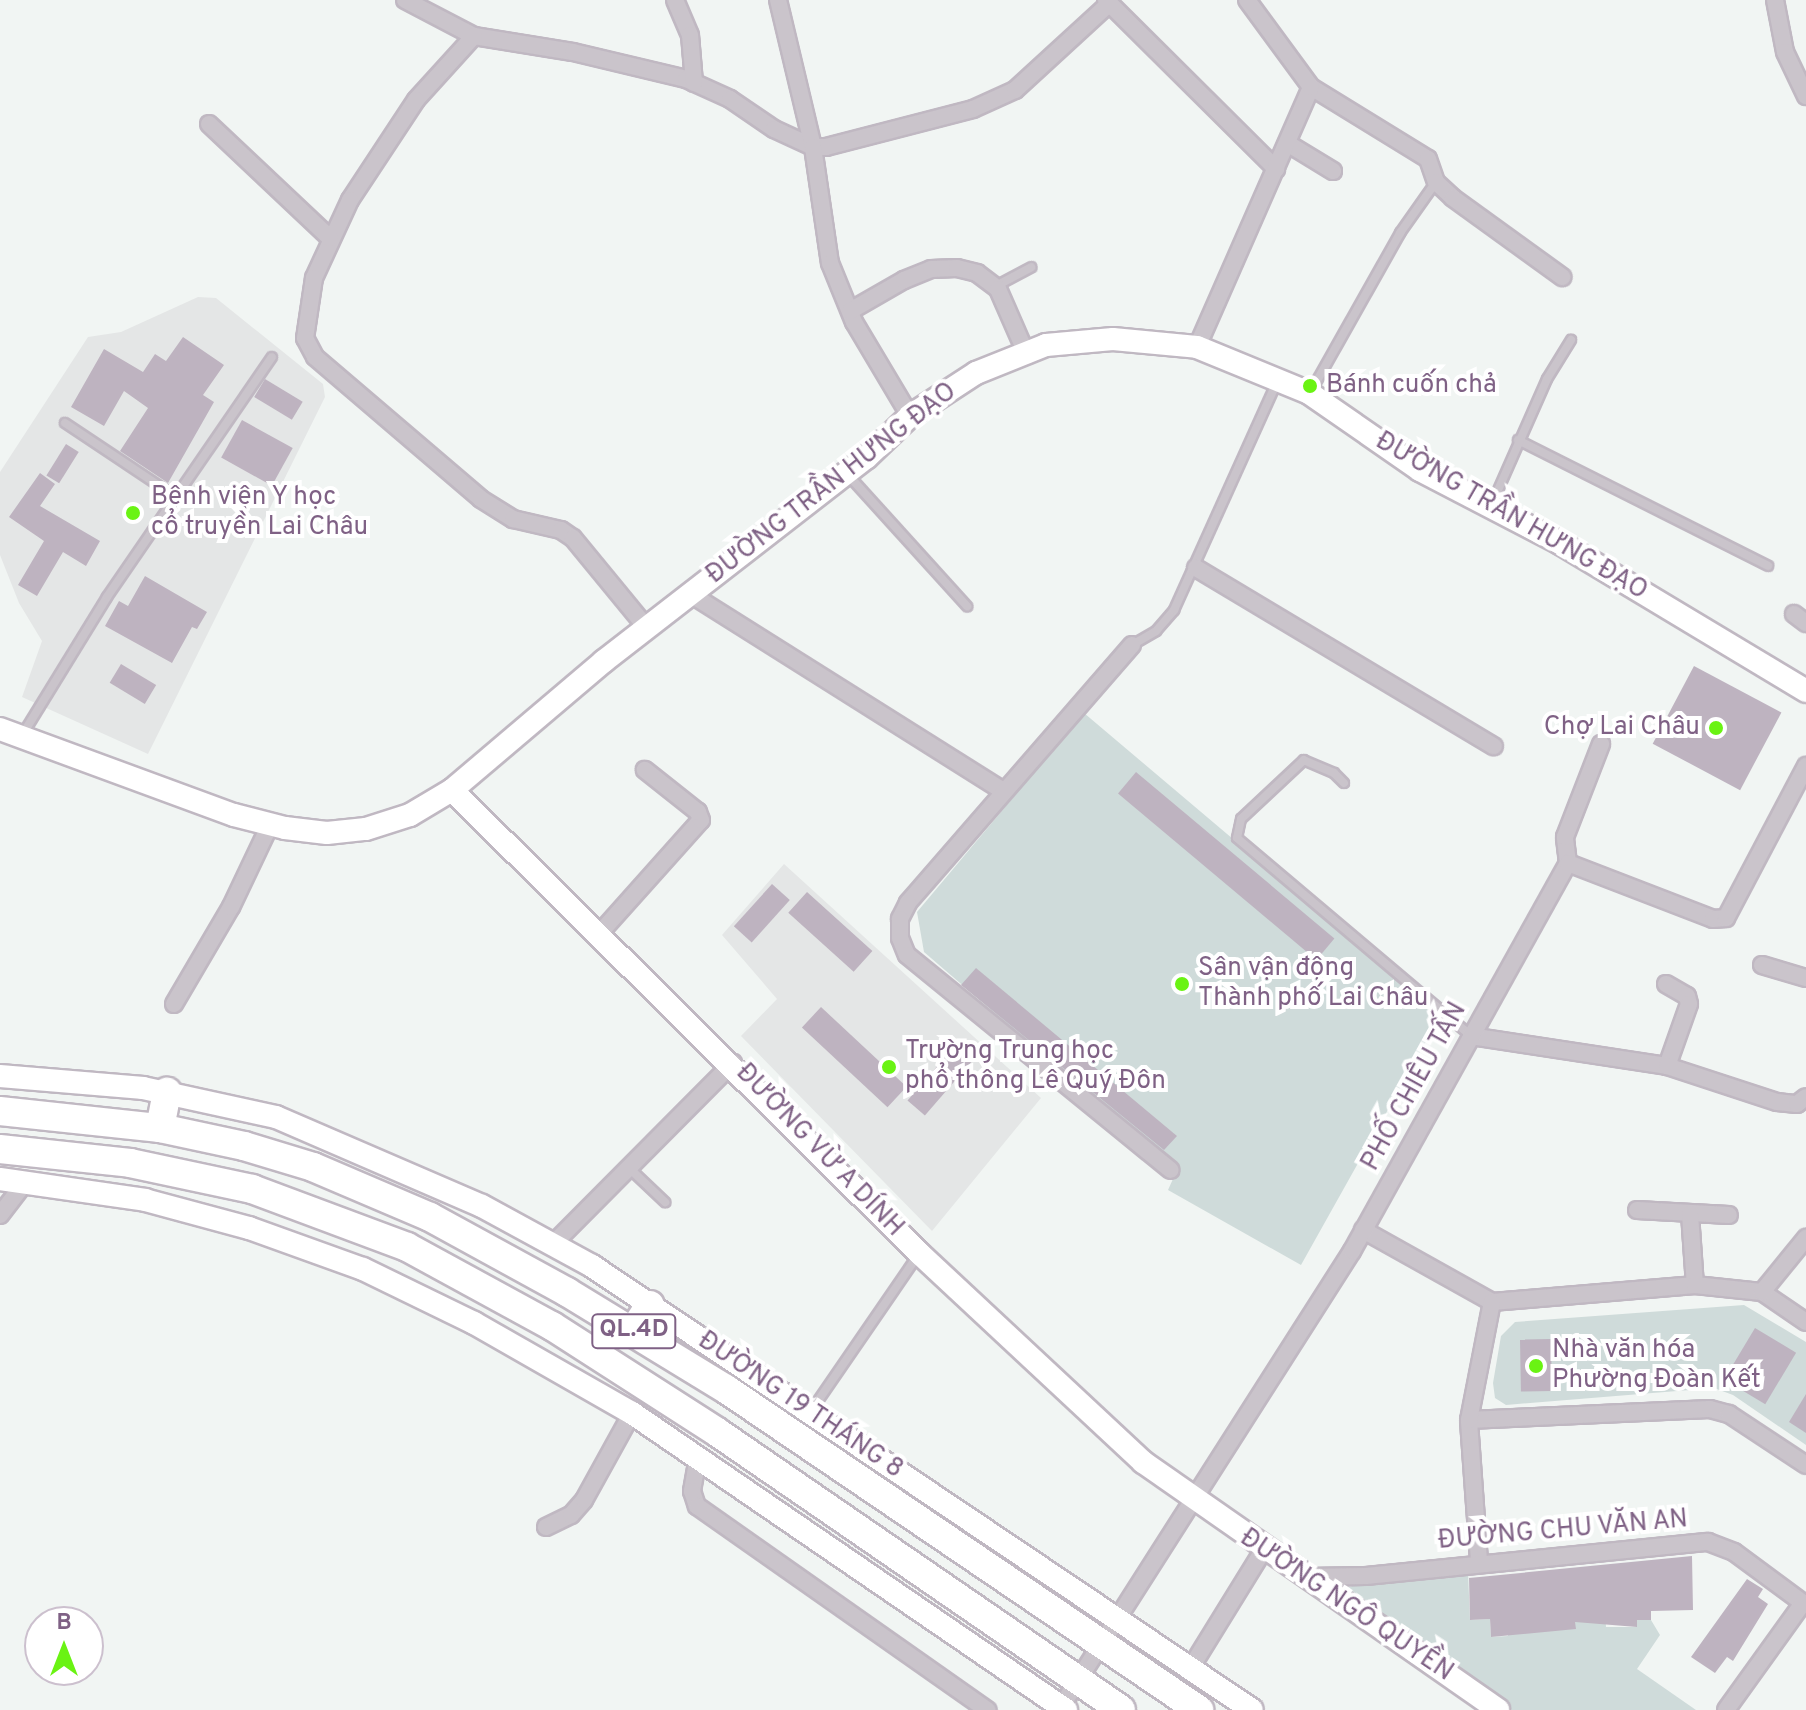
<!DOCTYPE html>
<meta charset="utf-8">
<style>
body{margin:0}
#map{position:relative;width:1806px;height:1710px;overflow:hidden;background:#f1f5f3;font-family:Overpass,sans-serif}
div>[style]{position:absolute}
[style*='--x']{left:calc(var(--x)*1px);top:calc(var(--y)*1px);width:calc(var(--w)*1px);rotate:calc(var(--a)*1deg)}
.built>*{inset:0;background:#e4e6e6}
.green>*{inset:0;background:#cfdbda}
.building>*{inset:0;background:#beb3c0;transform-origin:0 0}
.roads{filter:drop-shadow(2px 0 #c0b8c2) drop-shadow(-2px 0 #c0b8c2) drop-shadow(0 2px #c0b8c2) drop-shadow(0 -2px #c0b8c2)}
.lane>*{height:8px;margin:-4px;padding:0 4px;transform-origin:4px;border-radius:4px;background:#cac4cb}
.street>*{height:16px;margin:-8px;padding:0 8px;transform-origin:8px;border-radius:8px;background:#cac4cb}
.secondary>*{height:22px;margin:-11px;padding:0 11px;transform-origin:11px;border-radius:11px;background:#fff}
.highway>*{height:28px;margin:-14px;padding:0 14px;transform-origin:14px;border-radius:14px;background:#fff}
.dots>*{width:22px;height:22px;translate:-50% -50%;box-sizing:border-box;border:4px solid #fff;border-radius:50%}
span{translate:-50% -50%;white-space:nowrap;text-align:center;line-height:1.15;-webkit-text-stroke:8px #fff;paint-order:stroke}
.shield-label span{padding:2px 6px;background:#fff;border:2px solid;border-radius:6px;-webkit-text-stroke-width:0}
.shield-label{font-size:24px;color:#7f6185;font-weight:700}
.poi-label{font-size:26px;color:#7f6185}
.left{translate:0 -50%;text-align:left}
.right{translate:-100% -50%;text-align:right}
.street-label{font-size:26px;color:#7f6185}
.north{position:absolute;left:24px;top:1606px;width:80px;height:80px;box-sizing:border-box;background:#fff;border:2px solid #ccc0ce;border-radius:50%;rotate:0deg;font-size:22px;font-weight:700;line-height:32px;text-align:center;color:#7f6185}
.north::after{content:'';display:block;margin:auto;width:28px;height:36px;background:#6af313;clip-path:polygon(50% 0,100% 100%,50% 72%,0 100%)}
</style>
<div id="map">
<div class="built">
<div style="clip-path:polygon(198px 297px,216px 298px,323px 384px,325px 397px,148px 754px,22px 697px,42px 641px,19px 603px,0 555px,0 472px,88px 337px,121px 332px)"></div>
<div style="clip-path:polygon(784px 864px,1041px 1098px,932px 1231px,741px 1036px,777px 999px,722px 935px)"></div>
</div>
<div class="green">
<div style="clip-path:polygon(1084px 713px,1441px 1015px,1301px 1265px,1168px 1190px,1177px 1170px,924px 952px,917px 912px)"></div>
<div style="clip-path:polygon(1744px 1305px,1806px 1342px,1806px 1445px,1733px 1395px,1714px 1388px,1506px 1405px,1495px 1398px,1493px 1383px,1501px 1336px,1515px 1322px)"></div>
<div style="clip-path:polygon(1468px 1572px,1470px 1620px,1490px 1619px,1491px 1637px,1508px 1636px,1508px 1626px,1575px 1629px,1575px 1622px,1589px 1622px,1605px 1612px,1606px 1627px,1636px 1627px,1637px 1620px,1651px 1620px,1660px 1635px,1637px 1669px,1696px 1710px,1512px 1710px,1351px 1597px,1347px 1588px,1363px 1582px)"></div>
</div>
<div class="building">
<div style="clip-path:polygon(183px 337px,224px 365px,203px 395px,214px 402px,168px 483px,120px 451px,148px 408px,124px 391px,104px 426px,71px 407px,104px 349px,143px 372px,155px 354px,166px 361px)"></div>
<div style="left:265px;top:379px;width:44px;height:21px;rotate:31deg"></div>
<div style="left:242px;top:420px;width:58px;height:43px;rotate:29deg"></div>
<div style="left:66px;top:444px;width:15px;height:37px;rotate:32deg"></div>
<div style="clip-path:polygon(40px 473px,55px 484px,40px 506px,100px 541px,86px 566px,63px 552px,37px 596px,18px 585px,44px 541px,9px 517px)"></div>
<div style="clip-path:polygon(145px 576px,207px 612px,197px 629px,192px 627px,172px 663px,105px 626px,119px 601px,128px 606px)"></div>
<div style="left:121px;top:664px;width:41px;height:22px;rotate:31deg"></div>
<div style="left:1694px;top:666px;width:99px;height:88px;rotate:28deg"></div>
<div style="left:1136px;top:772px;width:259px;height:28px;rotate:40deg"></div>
<div style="left:772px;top:884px;width:24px;height:57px;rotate:42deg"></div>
<div style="left:807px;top:892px;width:88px;height:28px;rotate:42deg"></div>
<div style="clip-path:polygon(976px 968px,1177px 1136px,1164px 1150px,961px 985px)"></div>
<div style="left:821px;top:1007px;width:117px;height:28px;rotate:43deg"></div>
<div style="left:960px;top:1040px;width:23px;height:80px;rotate:41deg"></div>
<div style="left:1755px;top:1328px;width:48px;height:60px;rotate:31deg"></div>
<div style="left:1551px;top:1339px;width:52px;height:31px;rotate:89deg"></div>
<div style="clip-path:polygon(1806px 1394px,1806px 1433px,1789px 1422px)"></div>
<div style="clip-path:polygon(1692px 1556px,1693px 1610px,1651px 1611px,1651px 1620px,1637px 1620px,1637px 1627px,1575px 1622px,1576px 1629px,1491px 1637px,1490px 1619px,1470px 1620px,1469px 1578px)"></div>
<div style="clip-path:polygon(1747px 1579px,1763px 1589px,1758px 1597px,1768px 1604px,1733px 1661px,1727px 1657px,1715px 1673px,1691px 1657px)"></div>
</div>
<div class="roads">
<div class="lane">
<div style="--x:996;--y:286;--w:40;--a:-28"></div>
<div style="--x:1310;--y:393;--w:184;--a:-60.6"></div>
<div style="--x:1400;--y:233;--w:62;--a:-54.8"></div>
<div style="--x:65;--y:423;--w:133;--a:33.7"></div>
<div style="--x:1518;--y:440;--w:280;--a:26.7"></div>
<div style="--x:849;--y:476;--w:176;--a:47.8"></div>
<div style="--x:1491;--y:506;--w:139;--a:-66.2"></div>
<div style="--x:1547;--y:379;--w:46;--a:-58.4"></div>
<div style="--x:1132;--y:645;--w:28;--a:-30"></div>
<div style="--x:1156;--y:631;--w:28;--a:-49"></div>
<div style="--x:1174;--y:610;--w:250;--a:-65.7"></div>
<div style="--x:21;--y:737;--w:164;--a:-58.4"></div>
<div style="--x:107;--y:597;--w:291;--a:-55.5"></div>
<div style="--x:1344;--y:783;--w:14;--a:-135"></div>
<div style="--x:1334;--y:773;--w:33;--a:-157"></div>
<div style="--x:1304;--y:760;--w:86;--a:136.9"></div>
<div style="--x:1241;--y:819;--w:19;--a:102"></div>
<div style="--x:1237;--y:838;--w:307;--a:40.2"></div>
<div style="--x:629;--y:1168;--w:50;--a:43.4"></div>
<div style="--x:811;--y:1411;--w:191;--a:-55.5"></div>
</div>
<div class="street">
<div style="--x:405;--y:0;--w:78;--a:27.6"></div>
<div style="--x:474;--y:36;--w:100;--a:9.2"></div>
<div style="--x:573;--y:52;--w:116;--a:13.4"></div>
<div style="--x:686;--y:79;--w:48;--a:24.4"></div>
<div style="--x:730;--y:99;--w:53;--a:34.3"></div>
<div style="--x:774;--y:129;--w:43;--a:24.8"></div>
<div style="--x:813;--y:147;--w:13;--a:0"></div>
<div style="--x:826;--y:147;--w:152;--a:-14.5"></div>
<div style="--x:973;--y:109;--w:46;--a:-24.3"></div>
<div style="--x:1015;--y:90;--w:127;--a:-42.5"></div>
<div style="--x:675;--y:0;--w:38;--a:67"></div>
<div style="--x:690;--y:35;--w:48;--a:85.2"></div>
<div style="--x:778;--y:0;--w:151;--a:76.6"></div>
<div style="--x:813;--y:147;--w:117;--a:81.7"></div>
<div style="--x:830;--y:263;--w:64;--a:67.9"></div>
<div style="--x:854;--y:322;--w:109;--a:59.2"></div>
<div style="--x:1106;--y:0;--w:240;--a:44.8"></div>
<div style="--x:1775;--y:0;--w:53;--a:79.1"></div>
<div style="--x:1785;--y:52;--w:49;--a:64.5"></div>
<div style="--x:474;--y:36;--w:86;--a:132.2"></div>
<div style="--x:416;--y:100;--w:120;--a:123.4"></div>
<div style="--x:350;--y:200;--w:86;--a:114.8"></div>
<div style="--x:314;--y:278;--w:61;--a:98.5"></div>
<div style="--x:305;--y:338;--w:21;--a:62"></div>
<div style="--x:315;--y:357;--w:218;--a:40.5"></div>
<div style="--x:481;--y:499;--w:38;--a:32"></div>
<div style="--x:513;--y:519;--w:49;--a:12.9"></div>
<div style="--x:561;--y:530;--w:14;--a:34"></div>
<div style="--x:573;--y:538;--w:117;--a:50.6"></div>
<div style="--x:1311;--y:87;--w:137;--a:31.6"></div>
<div style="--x:1428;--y:159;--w:24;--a:71"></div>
<div style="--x:1436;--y:182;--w:23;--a:43"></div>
<div style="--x:1453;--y:198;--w:135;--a:35.9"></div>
<div style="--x:209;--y:124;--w:166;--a:43.3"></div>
<div style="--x:1287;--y:143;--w:54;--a:31.3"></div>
<div style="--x:850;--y:311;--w:62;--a:-29.9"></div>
<div style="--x:904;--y:280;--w:29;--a:-22"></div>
<div style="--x:931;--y:269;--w:26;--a:-2"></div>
<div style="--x:957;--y:268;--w:21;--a:14"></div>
<div style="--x:977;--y:273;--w:26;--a:37"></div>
<div style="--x:998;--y:289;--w:70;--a:66.4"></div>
<div style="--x:1197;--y:347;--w:284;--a:-66.3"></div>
<div style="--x:1311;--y:87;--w:108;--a:-126.3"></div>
<div style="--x:1196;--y:568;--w:347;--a:30.9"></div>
<div style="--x:692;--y:595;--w:368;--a:32.2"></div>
<div style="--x:1794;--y:614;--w:15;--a:37"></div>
<div style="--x:1132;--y:645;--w:342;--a:131"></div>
<div style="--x:908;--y:903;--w:18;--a:117"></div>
<div style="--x:900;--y:919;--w:19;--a:90"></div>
<div style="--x:900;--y:938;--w:18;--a:68"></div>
<div style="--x:907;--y:955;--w:340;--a:39.2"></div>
<div style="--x:1568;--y:863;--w:26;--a:-97"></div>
<div style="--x:1565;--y:837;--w:100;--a:-68.8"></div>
<div style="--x:599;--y:934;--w:153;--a:-48.2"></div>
<div style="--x:701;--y:820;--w:9;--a:-111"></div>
<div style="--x:698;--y:812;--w:68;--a:-141.6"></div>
<div style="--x:1762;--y:965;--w:46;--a:16.5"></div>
<div style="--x:1666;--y:984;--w:24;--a:30"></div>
<div style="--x:1687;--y:996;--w:8;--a:76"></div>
<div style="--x:1689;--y:1004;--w:66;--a:109.5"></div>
<div style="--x:174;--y:1004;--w:113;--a:-59.6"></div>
<div style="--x:231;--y:907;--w:91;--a:-64.6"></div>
<div style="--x:1471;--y:1036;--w:198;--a:8.7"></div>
<div style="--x:1667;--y:1066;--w:116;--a:18.1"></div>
<div style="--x:1777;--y:1102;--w:20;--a:6"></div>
<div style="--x:1797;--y:1104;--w:11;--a:-38"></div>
<div style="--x:1637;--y:1210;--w:92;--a:3.1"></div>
<div style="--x:1690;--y:1214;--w:71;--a:86"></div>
<div style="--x:0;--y:1215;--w:44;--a:-52.4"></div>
<div style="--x:1363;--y:1230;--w:148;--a:29.2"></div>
<div style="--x:1492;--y:1302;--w:204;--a:-4.8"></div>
<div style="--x:1695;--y:1285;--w:67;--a:6"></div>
<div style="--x:1762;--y:1292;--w:53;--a:34.3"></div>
<div style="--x:554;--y:1243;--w:254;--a:-45.2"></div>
<div style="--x:1762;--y:1292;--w:70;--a:-50.8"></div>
<div style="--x:1469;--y:1420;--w:241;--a:-2.6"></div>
<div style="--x:1710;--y:1409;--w:20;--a:15"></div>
<div style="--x:1729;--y:1414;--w:92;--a:33.5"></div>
<div style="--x:698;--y:1457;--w:35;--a:100"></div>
<div style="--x:692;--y:1491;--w:16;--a:72"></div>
<div style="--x:697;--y:1506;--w:355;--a:35.1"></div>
<div style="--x:546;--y:1527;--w:28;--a:-26"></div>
<div style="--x:571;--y:1515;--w:20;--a:-49"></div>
<div style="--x:584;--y:1500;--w:99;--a:-61.1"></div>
<div style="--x:1479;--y:1561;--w:141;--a:-94.1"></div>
<div style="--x:1469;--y:1420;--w:120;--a:-79"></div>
<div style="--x:1306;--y:1577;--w:60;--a:-1"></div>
<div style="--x:1366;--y:1576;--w:344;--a:-5.7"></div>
<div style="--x:1708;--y:1542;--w:28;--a:21"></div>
<div style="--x:1734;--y:1552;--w:89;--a:36.4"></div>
<div style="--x:1190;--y:1669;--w:141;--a:-58.3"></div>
<div style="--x:1059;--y:1710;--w:545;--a:-57.45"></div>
<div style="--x:1352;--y:1251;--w:444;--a:-60.9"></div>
<div style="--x:1568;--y:863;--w:155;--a:21.1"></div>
<div style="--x:1713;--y:919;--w:13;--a:-4"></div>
<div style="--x:1726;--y:918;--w:172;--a:-62.2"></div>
<div style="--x:1726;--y:1710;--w:132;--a:-54.3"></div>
</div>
<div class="secondary">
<div style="--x:0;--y:729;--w:249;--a:20.2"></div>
<div style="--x:234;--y:815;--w:53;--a:14.3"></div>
<div style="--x:285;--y:828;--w:42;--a:6.8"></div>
<div style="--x:327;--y:833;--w:39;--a:-6"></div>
<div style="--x:366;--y:829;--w:46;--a:-17.7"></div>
<div style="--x:410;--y:815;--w:49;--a:-30.8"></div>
<div style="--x:452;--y:790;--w:199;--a:-40.3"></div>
<div style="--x:604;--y:661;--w:331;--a:-37.8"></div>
<div style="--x:866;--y:458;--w:61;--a:-43.7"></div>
<div style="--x:910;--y:416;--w:79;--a:-33.1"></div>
<div style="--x:976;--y:373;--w:75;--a:-21.8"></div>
<div style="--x:1046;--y:345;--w:67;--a:-5.1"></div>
<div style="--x:1113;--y:339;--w:84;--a:5.4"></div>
<div style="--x:1197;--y:347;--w:121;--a:22.3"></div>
<div style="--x:1309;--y:393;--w:135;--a:34.7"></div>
<div style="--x:1420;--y:470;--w:158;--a:27.5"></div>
<div style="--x:1560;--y:543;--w:287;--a:31"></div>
<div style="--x:452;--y:790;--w:659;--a:44.75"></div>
<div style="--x:920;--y:1254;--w:305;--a:43"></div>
<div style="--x:1143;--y:1462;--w:433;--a:34.9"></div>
<div style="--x:0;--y:1076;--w:144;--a:4.8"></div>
<div style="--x:143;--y:1088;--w:136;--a:12.3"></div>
<div style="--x:276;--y:1117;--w:224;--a:23.4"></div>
<div style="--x:482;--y:1206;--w:125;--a:28.6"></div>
<div style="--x:592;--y:1266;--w:795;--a:33.93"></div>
<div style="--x:0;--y:1179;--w:147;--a:8.2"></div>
<div style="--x:145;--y:1200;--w:108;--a:15.1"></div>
<div style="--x:249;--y:1228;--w:121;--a:19.8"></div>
<div style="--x:363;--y:1269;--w:123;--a:25.9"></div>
<div style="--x:474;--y:1323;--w:182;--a:29.7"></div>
<div style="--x:632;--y:1413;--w:526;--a:34.39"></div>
</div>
<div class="highway">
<div style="--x:0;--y:1111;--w:161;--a:6.1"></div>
<div style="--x:160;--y:1128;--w:86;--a:12.1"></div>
<div style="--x:244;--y:1146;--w:72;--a:16.9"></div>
<div style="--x:313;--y:1167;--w:127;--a:23.1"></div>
<div style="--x:430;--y:1217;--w:156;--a:28.7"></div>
<div style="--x:567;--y:1292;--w:186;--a:31.4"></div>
<div style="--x:726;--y:1389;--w:572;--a:34.16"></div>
<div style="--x:160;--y:1128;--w:37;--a:-79"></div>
<div style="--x:0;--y:1149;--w:131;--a:6.1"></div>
<div style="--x:130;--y:1163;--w:125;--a:12"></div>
<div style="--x:252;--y:1189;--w:165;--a:20.5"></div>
<div style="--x:407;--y:1247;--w:165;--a:28.6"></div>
<div style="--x:552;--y:1326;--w:196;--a:32.7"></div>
<div style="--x:717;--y:1432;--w:490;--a:34.5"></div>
<div style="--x:633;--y:1331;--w:31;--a:-57"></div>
</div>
</div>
<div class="dots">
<div style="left:1310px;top:386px;background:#6af313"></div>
<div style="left:133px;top:513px;background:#6af313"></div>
<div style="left:1716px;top:728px;background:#6af313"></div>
<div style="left:1182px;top:984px;background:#6af313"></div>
<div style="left:889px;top:1067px;background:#6af313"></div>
<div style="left:1536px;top:1366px;background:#6af313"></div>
</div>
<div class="shield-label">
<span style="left:634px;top:1331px">QL.4D</span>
</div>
<div class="poi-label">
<span class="left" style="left:1326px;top:386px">Bánh cuốn chả</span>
<span class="left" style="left:151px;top:513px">Bệnh viện Y học<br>cổ truyền Lai Châu</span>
<span class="right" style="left:1700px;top:728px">Chợ Lai Châu</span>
<span class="left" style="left:1198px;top:984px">Sân vận động<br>Thành phố Lai Châu</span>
<span class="left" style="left:905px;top:1067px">Trường Trung học<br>phổ thông Lê Quý Đôn</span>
<span class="left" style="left:1552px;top:1366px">Nhà văn hóa<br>Phường Đoàn Kết</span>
</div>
<div class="street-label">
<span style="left:832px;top:484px;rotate:-38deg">ĐƯỜNG TRẦN HƯNG ĐẠO</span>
<span style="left:1511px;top:517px;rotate:30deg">ĐƯỜNG TRẦN HƯNG ĐẠO</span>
<span style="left:1415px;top:1087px;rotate:-61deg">PHỐ CHIÊU TẤN</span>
<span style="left:819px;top:1151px;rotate:46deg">ĐƯỜNG VỪ A DÍNH</span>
<span style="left:800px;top:1406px;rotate:34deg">ĐƯỜNG 19 THÁNG 8</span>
<span style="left:1563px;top:1531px;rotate:-5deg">ĐƯỜNG CHU VĂN AN</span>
<span style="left:1346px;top:1606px;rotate:34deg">ĐƯỜNG NGÔ QUYỀN</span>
</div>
<div class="north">B</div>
</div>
